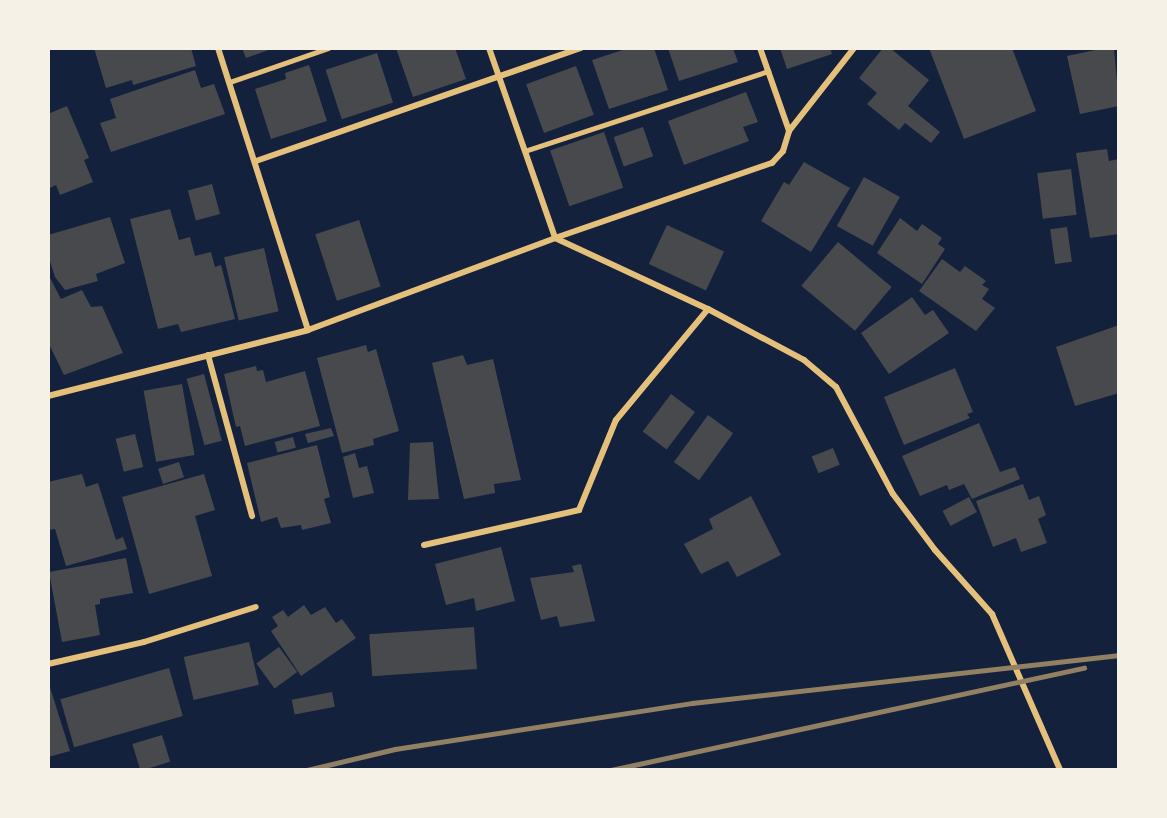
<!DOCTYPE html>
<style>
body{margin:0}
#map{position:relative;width:1167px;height:818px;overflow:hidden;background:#14213d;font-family:"Golos Text",sans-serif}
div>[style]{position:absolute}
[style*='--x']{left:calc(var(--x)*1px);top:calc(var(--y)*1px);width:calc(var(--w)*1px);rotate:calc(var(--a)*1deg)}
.building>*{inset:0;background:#48494c;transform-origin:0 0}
.service>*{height:4.5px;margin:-2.25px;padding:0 2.25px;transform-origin:2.25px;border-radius:2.25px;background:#e5c07b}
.minor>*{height:6px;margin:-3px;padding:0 3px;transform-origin:3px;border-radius:3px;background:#e5c07b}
.rail>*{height:4.5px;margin:-2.25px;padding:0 2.25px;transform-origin:2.25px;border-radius:2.25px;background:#918062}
span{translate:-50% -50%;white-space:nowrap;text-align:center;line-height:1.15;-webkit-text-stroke:4.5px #f6f1e7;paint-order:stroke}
.frame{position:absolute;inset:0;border:50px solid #f6f1e7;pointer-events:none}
</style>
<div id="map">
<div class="building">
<div style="clip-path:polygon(94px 48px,191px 48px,196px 66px,133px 85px,132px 80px,106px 88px)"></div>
<div style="clip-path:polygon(242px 48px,274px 48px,246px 58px)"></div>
<div style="clip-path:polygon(396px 48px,455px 48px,466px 79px,413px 97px)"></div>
<div style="clip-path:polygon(629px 48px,654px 48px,668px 90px,609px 109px,592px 60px)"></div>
<div style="clip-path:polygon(668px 48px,733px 48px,738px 62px,679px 81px)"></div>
<div style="clip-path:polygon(780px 48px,830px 48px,832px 54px,787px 69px)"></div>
<div style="clip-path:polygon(883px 48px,890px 48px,929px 80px,908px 106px,940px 132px,931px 143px,905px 123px,899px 130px,867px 104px,877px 93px,859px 78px)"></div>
<div style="clip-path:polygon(929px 48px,1012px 48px,1036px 111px,964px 139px)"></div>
<div style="clip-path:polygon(1105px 48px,1114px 48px,1119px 106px,1080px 114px,1067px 56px)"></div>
<div style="left:377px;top:53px;width:52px;height:54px;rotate:72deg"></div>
<div style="clip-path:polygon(309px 65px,327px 121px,271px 139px,255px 89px,286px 79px,285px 73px)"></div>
<div style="left:576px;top:66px;width:52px;height:53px;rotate:70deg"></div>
<div style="clip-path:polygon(195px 70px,201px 88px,214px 84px,225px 114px,111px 152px,100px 123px,116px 118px,110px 99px)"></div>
<div style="clip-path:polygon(746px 92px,758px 122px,743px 127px,749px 141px,684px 165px,668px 121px)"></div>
<div style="clip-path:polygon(67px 106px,89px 158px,84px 160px,93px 182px,60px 195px,56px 185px,48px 189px,48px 114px)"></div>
<div style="left:643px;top:127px;width:31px;height:31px;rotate:71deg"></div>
<div style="left:604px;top:132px;width:59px;height:57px;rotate:71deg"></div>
<div style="clip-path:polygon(1107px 149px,1109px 161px,1119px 159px,1119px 234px,1090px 238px,1076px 153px)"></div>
<div style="clip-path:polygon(804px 162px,850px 188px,811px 252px,761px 221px,784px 182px,789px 185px)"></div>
<div style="left:1071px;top:169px;width:46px;height:34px;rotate:83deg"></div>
<div style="left:864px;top:177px;width:41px;height:56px;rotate:29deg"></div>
<div style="left:212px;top:184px;width:31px;height:25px;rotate:75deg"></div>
<div style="clip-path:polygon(170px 209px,179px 240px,190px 237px,195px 256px,211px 252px,215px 267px,221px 265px,235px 319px,181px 332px,178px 324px,158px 329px,130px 219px)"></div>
<div style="clip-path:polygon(110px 217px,125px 263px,96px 274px,98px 281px,65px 290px,55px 277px,48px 255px,48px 235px)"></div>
<div style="clip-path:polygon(900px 218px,917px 231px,922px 224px,942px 238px,938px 244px,945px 249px,922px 284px,877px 253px)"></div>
<div style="left:359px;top:220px;width:70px;height:46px;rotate:72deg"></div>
<div style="left:667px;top:225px;width:63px;height:43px;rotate:25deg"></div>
<div style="left:1067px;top:227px;width:35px;height:17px;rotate:82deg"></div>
<div style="left:838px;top:242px;width:70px;height:57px;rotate:40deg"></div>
<div style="left:264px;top:248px;width:65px;height:41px;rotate:77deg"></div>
<div style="clip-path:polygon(942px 259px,960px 272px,965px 266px,986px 281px,982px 285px,989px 289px,982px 299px,995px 308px,976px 331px,919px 291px)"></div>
<div style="clip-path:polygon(48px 274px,61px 299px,82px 290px,91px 307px,102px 306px,123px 353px,64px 375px,48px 342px)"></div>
<div style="clip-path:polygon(912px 297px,925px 315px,933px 310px,949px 333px,889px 374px,861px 333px)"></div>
<div style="clip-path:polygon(1119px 325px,1119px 393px,1075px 406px,1056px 347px)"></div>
<div style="clip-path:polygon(366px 345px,368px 352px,376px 349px,399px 431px,373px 439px,374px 445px,342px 453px,317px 358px)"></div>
<div style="clip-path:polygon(463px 355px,467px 365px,493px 359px,521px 480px,494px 484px,495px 493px,464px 499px,432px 363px)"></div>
<div style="clip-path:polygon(256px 366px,257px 371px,263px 370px,266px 382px,305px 371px,320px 426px,245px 446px,240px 426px,236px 427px,224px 374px)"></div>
<div style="clip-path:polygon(955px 368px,973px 412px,967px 414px,970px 418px,904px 445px,884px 397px)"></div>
<div style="left:204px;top:374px;width:69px;height:18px;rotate:75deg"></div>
<div style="left:182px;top:384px;width:72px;height:39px;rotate:80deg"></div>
<div style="left:671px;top:394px;width:30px;height:47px;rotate:37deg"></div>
<div style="left:708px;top:415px;width:31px;height:58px;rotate:36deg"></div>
<div style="clip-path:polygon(979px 423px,1000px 472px,1015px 467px,1020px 479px,972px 499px,964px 484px,949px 490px,947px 485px,920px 496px,902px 456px)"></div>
<div style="clip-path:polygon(331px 428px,334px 436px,308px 443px,305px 434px)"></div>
<div style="left:135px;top:434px;width:34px;height:20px;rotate:76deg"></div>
<div style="left:293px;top:437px;width:11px;height:19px;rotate:75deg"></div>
<div style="clip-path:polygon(433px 442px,439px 499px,408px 500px,410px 443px)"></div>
<div style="clip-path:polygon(317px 445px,330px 497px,324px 499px,331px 523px,302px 530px,301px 525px,281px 528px,277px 517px,261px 522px,247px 463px)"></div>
<div style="left:833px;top:448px;width:18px;height:23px;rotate:68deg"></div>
<div style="clip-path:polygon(355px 453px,359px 468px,367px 466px,374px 493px,353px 498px,343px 457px)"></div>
<div style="left:179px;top:462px;width:16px;height:22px;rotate:72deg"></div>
<div style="clip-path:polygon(82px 474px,86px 487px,98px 483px,116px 540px,123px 537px,127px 549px,66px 566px,55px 529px,49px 530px,48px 526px,48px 482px)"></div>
<div style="clip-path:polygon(204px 474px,215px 510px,195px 516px,212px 576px,149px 594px,122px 497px)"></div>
<div style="clip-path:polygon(1023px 484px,1029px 500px,1039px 496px,1046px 515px,1038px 519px,1047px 543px,1021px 552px,1016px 538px,993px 547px,976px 501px)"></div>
<div style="clip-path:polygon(751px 496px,781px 555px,737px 577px,728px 561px,701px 574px,684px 544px,713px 529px,709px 519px)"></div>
<div style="left:969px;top:497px;width:17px;height:30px;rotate:62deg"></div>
<div style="clip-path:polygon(501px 547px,515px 601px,476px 611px,474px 598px,446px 605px,435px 564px)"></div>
<div style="clip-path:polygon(126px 558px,133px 593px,100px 599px,100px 604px,95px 605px,100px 635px,62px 642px,49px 572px)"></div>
<div style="clip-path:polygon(581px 564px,595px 621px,560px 627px,557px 616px,541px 620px,530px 578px,574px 572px,572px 566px)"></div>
<div style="clip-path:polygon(304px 605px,311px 615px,325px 607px,336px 623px,342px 619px,356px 638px,301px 676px,271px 631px,278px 626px,272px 617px,283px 610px,288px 617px)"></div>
<div style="left:474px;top:627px;width:42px;height:105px;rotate:86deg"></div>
<div style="left:249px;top:642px;width:44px;height:67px;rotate:77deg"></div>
<div style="left:279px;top:647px;width:31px;height:28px;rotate:54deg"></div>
<div style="left:169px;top:668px;width:50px;height:113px;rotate:74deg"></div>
<div style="clip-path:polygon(48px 681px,70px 751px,48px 757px)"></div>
<div style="left:332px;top:692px;width:15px;height:41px;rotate:79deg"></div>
<div style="left:162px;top:735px;width:28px;height:31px;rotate:73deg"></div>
</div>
<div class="service">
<div style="--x:230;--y:82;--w:104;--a:-19.1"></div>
<div style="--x:525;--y:151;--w:256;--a:-18.2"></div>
</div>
<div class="minor">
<div style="--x:218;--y:48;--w:296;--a:72.3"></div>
<div style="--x:489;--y:48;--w:201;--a:70.8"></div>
<div style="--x:555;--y:238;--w:169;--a:24.9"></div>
<div style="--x:708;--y:309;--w:109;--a:28"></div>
<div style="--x:804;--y:360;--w:42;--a:40.2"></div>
<div style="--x:836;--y:387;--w:121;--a:62"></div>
<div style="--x:893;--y:494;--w:70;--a:53.1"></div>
<div style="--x:935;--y:550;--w:86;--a:48.3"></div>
<div style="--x:992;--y:614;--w:170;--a:66.4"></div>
<div style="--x:760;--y:48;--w:88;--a:70.7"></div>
<div style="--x:256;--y:161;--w:344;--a:-19.2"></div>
<div style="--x:208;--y:355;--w:167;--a:74.7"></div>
<div style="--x:48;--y:396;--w:268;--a:-14.2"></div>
<div style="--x:308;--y:330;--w:264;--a:-20.4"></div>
<div style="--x:555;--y:238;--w:230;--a:-19.1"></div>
<div style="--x:772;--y:163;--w:16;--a:-47"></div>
<div style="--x:783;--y:151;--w:21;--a:-73"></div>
<div style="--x:789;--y:131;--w:105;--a:-51.9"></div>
<div style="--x:424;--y:545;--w:159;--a:-12.7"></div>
<div style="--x:579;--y:510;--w:97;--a:-67.7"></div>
<div style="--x:616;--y:420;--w:144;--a:-50.3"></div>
<div style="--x:48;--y:664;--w:98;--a:-12.9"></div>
<div style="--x:144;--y:642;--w:117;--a:-17.4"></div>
</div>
<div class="rail">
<div style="--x:307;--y:770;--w:90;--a:-13.4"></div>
<div style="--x:395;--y:749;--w:301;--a:-8.8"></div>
<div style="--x:692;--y:703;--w:430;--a:-6.4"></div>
<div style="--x:611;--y:770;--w:484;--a:-12.2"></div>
</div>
<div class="frame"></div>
</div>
